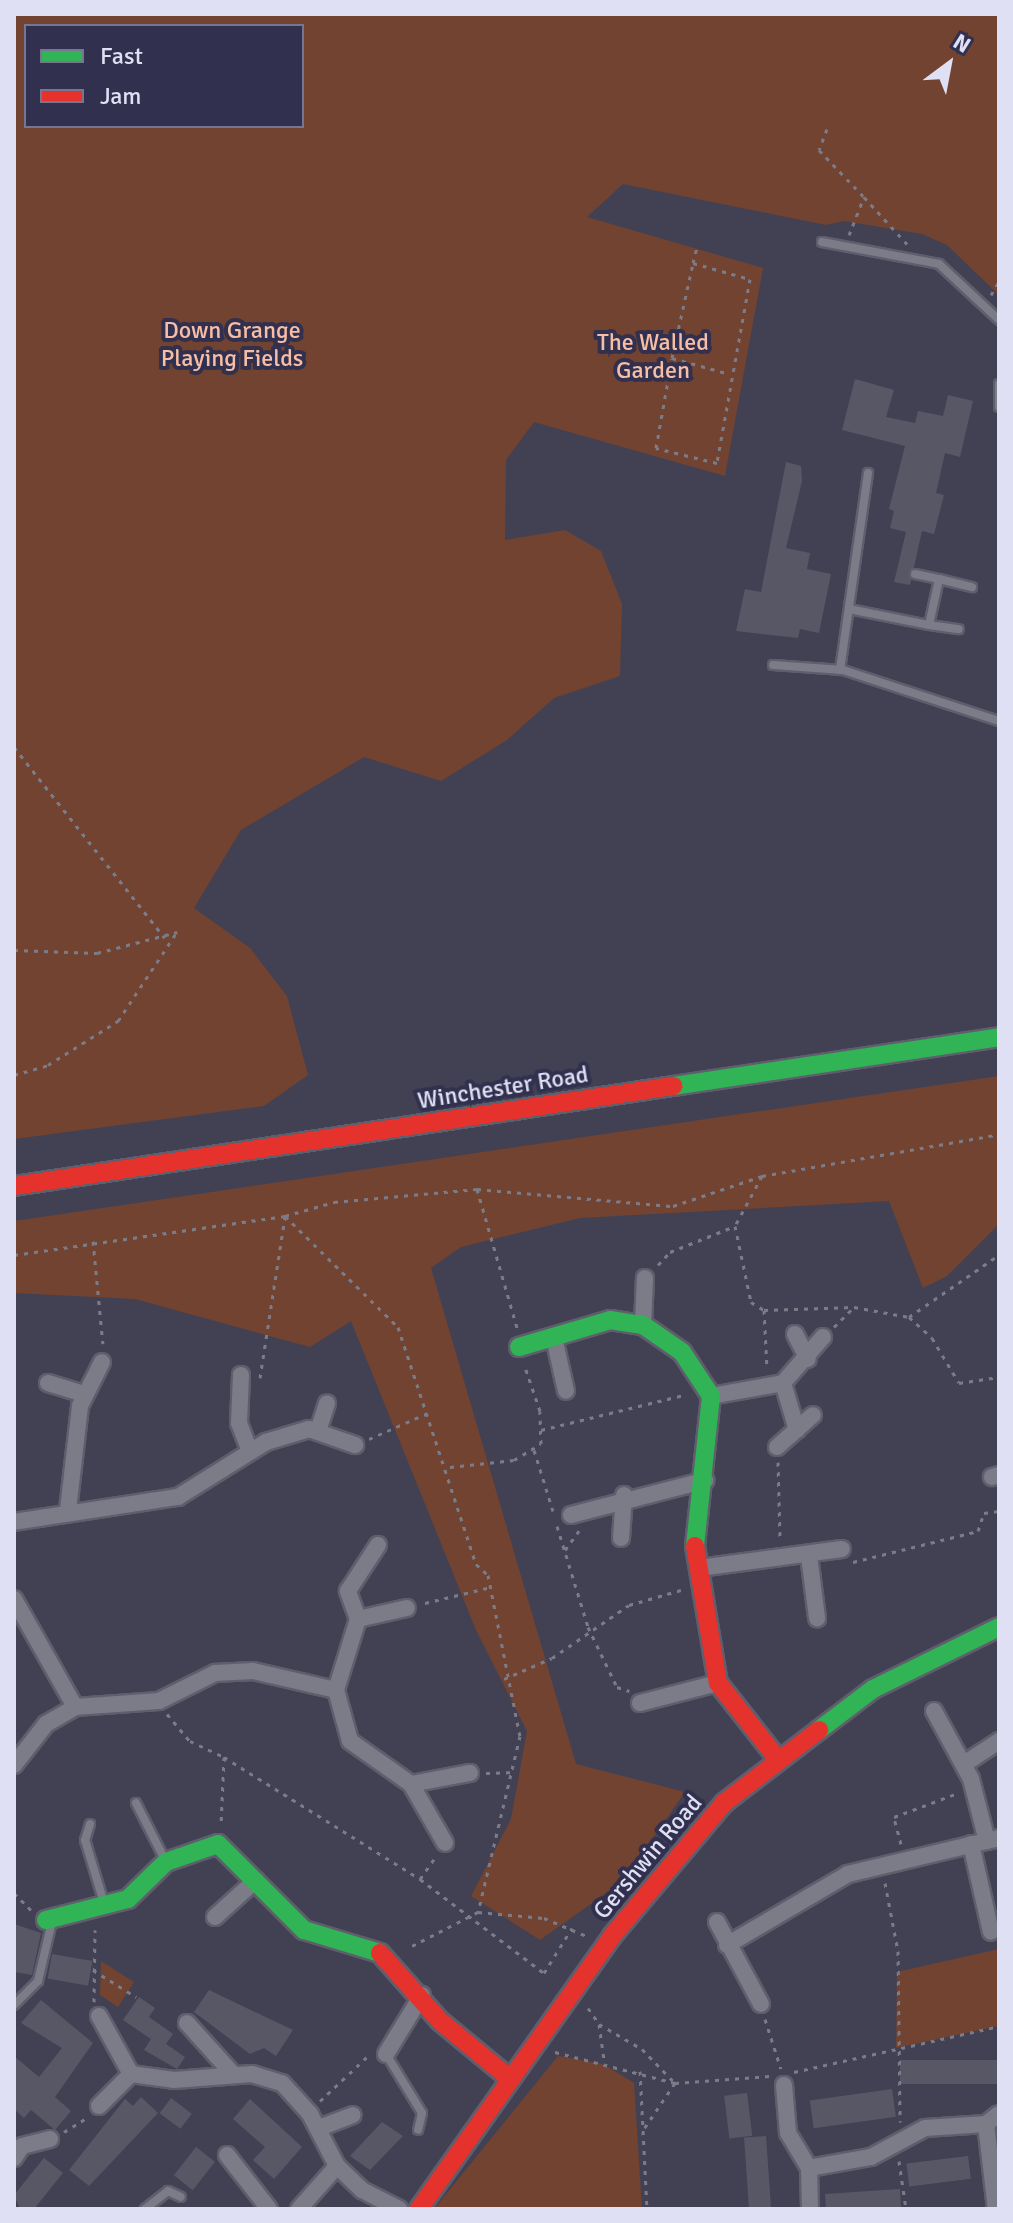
<!DOCTYPE html>
<style>
body{margin:0}
#map{position:relative;width:1013px;height:2223px;overflow:hidden;background:#424153;font-family:Signika,sans-serif}
div>[style]{position:absolute}
[style*='--x']{left:calc(var(--x)*1px);top:calc(var(--y)*1px);width:calc(var(--w)*1px);rotate:calc(var(--a)*1deg)}
.green>*{inset:0;background:#724330}
.building>*{inset:0;background:#585766;transform-origin:0 0}
.path>*{height:3px;margin-top:-1.5px;transform-origin:0;background:repeating-linear-gradient(90deg,#7c7c89 0 4px,transparent 0 10px)}
.roads{filter:drop-shadow(2px 0 #5e5e6d) drop-shadow(-2px 0 #5e5e6d) drop-shadow(0 2px #5e5e6d) drop-shadow(0 -2px #5e5e6d)}
.lane>*{height:8px;margin:-4px;padding:0 4px;transform-origin:4px;border-radius:4px;background:#7c7c89}
.street>*{height:16px;margin:-8px;padding:0 8px;transform-origin:8px;border-radius:8px;background:#7c7c89}
.fast>*{height:18px;margin:-9px;padding:0 9px;transform-origin:9px;border-radius:9px;background:#30b455}
.jam>*{height:18px;margin:-9px;padding:0 9px;transform-origin:9px;border-radius:9px;background:#e5322d}
span{translate:-50% -50%;white-space:nowrap;text-align:center;line-height:1.15;-webkit-text-stroke:8px #31304f;paint-order:stroke}
.park-label{font-size:24px;color:#f7bea5}
.street-label{font-size:24px;color:#dfe0f4}
.frame{position:absolute;inset:0;border:16px solid #dfe0f4;pointer-events:none}
.legend{position:absolute;left:24px;top:24px;width:280px;height:104px;box-sizing:border-box;background:#31304f;border:2px solid #777691;margin:0;padding:10px 14px;list-style:none;font-size:24px;color:#dfe0f4}
.legend li{display:flex;align-items:center;gap:16px;height:40px}
.legend b{width:40px;border:2px solid #777691}
.north{position:absolute;left:909px;top:24px;width:80px;height:80px;-webkit-text-stroke:6px #31304f;paint-order:stroke;rotate:32deg;font-size:22px;font-weight:700;line-height:32px;text-align:center;color:#dfe0f4}
.north::after{content:'';display:block;margin:auto;width:28px;height:36px;background:#dfe0f4;clip-path:polygon(50% 0,100% 100%,50% 72%,0 100%)}
</style>
<div id="map">
<div class="green">
<div style="clip-path:polygon(evenodd,14px 14px,999px 14px,999px 295px,947px 245px,922px 234px,844px 221px,826px 225px,623px 184px,587px 217px,763px 268px,725px 476px,534px 422px,506px 460px,505px 540px,565px 530px,601px 551px,622px 604px,620px 676px,554px 698px,507px 740px,441px 781px,364px 757px,241px 830px,194px 908px,250px 948px,287px 996px,308px 1075px,264px 1106px,14px 1139px,14px 14px,26px 26px,302px 26px,302px 126px,26px 126px,26px 26px)"></div>
<div style="clip-path:polygon(999px 1076px,999px 1224px,947px 1276px,923px 1288px,889px 1201px,580px 1218px,461px 1247px,431px 1268px,576px 1764px,685px 1792px,623px 1881px,540px 1940px,471px 1896px,511px 1819px,527px 1731px,476px 1630px,351px 1321px,310px 1347px,135px 1299px,14px 1293px,14px 1221px)"></div>
<div style="clip-path:polygon(999px 1949px,999px 2026px,896px 2048px,897px 1972px)"></div>
<div style="clip-path:polygon(101px 1961px,134px 1982px,118px 2007px,100px 1995px)"></div>
<div style="clip-path:polygon(558px 2056px,603px 2064px,634px 2083px,642px 2209px,434px 2209px)"></div>
</div>
<div class="building">
<div style="clip-path:polygon(855px 379px,894px 390px,886px 417px,915px 423px,918px 411px,943px 416px,948px 395px,973px 401px,960px 457px,945px 453px,936px 493px,944px 495px,934px 534px,922px 531px,910px 585px,894px 582px,906px 532px,890px 528px,894px 511px,889px 509px,905px 446px,842px 430px)"></div>
<div style="clip-path:polygon(786px 462px,801px 466px,802px 481px,786px 548px,810px 553px,807px 569px,831px 574px,819px 633px,800px 629px,798px 638px,736px 631px,745px 589px,761px 592px)"></div>
<div style="clip-path:polygon(14px 1924px,41px 1933px,32px 1975px,14px 1972px)"></div>
<div style="left:52px;top:1954px;width:41px;height:25px;rotate:10deg"></div>
<div style="clip-path:polygon(209px 1990px,293px 2030px,276px 2056px,264px 2048px,250px 2054px,194px 2012px)"></div>
<div style="clip-path:polygon(139px 1997px,155px 2008px,149px 2017px,173px 2034px,166px 2044px,185px 2057px,177px 2069px,144px 2050px,151px 2039px,123px 2020px)"></div>
<div style="clip-path:polygon(41px 2000px,93px 2043px,55px 2097px,71px 2111px,55px 2130px,31px 2110px,24px 2118px,14px 2109px,14px 2056px,39px 2077px,62px 2048px,21px 2023px)"></div>
<div style="left:999px;top:2060px;width:24px;height:99px;rotate:90deg"></div>
<div style="left:892px;top:2089px;width:28px;height:83px;rotate:82deg"></div>
<div style="left:747px;top:2093px;width:43px;height:23px;rotate:83deg"></div>
<div style="clip-path:polygon(141px 2097px,158px 2113px,89px 2186px,69px 2170px,125px 2099px,133px 2106px)"></div>
<div style="left:171px;top:2098px;width:26px;height:19px;rotate:37deg"></div>
<div style="clip-path:polygon(250px 2099px,302px 2147px,274px 2179px,253px 2160px,265px 2147px,233px 2119px)"></div>
<div style="clip-path:polygon(382px 2122px,403px 2136px,370px 2170px,350px 2156px)"></div>
<div style="left:766px;top:2136px;width:73px;height:22px;rotate:86deg"></div>
<div style="left:196px;top:2147px;width:24px;height:36px;rotate:38deg"></div>
<div style="left:968px;top:2156px;width:23px;height:62px;rotate:83deg"></div>
<div style="clip-path:polygon(44px 2158px,63px 2173px,34px 2209px,20px 2209px,14px 2195px)"></div>
<div style="clip-path:polygon(900px 2189px,901px 2209px,826px 2209px,825px 2194px)"></div>
</div>
<div class="path">
<div style="--x:827;--y:129;--w:22;--a:111"></div>
<div style="--x:819;--y:150;--w:65;--a:46.2"></div>
<div style="--x:849;--y:235;--w:41;--a:-68.5"></div>
<div style="--x:864;--y:197;--w:64;--a:47.5"></div>
<div style="--x:693;--y:263;--w:59;--a:15.7"></div>
<div style="--x:750;--y:279;--w:187;--a:100.2"></div>
<div style="--x:717;--y:463;--w:63;--a:-166.2"></div>
<div style="--x:656;--y:448;--w:91;--a:-79.9"></div>
<div style="--x:672;--y:358;--w:97;--a:-77.5"></div>
<div style="--x:693;--y:263;--w:16;--a:-76"></div>
<div style="--x:991;--y:295;--w:16;--a:-60"></div>
<div style="--x:672;--y:358;--w:60;--a:15.4"></div>
<div style="--x:14;--y:747;--w:243;--a:51.7"></div>
<div style="--x:14;--y:950;--w:83;--a:2.1"></div>
<div style="--x:97;--y:953;--w:83;--a:-14.7"></div>
<div style="--x:14;--y:1075;--w:35;--a:-16"></div>
<div style="--x:48;--y:1065;--w:83;--a:-32.2"></div>
<div style="--x:118;--y:1021;--w:107;--a:-56.5"></div>
<div style="--x:762;--y:1176;--w:57;--a:118.4"></div>
<div style="--x:735;--y:1226;--w:78;--a:78.1"></div>
<div style="--x:751;--y:1302;--w:15;--a:32"></div>
<div style="--x:764;--y:1310;--w:59;--a:87.1"></div>
<div style="--x:477;--y:1189;--w:145;--a:73.9"></div>
<div style="--x:285;--y:1216;--w:158;--a:44.5"></div>
<div style="--x:398;--y:1327;--w:250;--a:71.8"></div>
<div style="--x:476;--y:1564;--w:16;--a:43"></div>
<div style="--x:488;--y:1575;--w:164;--a:78.8"></div>
<div style="--x:520;--y:1736;--w:181;--a:103.4"></div>
<div style="--x:478;--y:1912;--w:79;--a:152.8"></div>
<div style="--x:93;--y:1241;--w:103;--a:84.5"></div>
<div style="--x:14;--y:1255;--w:274;--a:-8.2"></div>
<div style="--x:285;--y:1216;--w:51;--a:-15.9"></div>
<div style="--x:334;--y:1202;--w:144;--a:-5.2"></div>
<div style="--x:477;--y:1189;--w:197;--a:5"></div>
<div style="--x:673;--y:1206;--w:94;--a:-18.6"></div>
<div style="--x:762;--y:1176;--w:241;--a:-10"></div>
<div style="--x:658;--y:1265;--w:18;--a:-47"></div>
<div style="--x:670;--y:1252;--w:70;--a:-21.8"></div>
<div style="--x:764;--y:1310;--w:90;--a:-1.9"></div>
<div style="--x:854;--y:1307;--w:56;--a:10.3"></div>
<div style="--x:909;--y:1317;--w:109;--a:-34.6"></div>
<div style="--x:909;--y:1317;--w:31;--a:42"></div>
<div style="--x:932;--y:1338;--w:52;--a:59"></div>
<div style="--x:959;--y:1383;--w:40;--a:-8.5"></div>
<div style="--x:834;--y:1327;--w:28;--a:-45"></div>
<div style="--x:260;--y:1378;--w:164;--a:-81.2"></div>
<div style="--x:541;--y:1430;--w:147;--a:-13.8"></div>
<div style="--x:369;--y:1439;--w:64;--a:-23.8"></div>
<div style="--x:534;--y:1450;--w:64;--a:72.7"></div>
<div style="--x:778;--y:1462;--w:79;--a:88.5"></div>
<div style="--x:450;--y:1467;--w:64;--a:-6.2"></div>
<div style="--x:514;--y:1460;--w:31;--a:-31"></div>
<div style="--x:541;--y:1444;--w:33;--a:-92"></div>
<div style="--x:540;--y:1411;--w:46;--a:-108.8"></div>
<div style="--x:557;--y:1526;--w:106;--a:72.9"></div>
<div style="--x:588;--y:1627;--w:67;--a:64.2"></div>
<div style="--x:617;--y:1687;--w:13;--a:18"></div>
<div style="--x:565;--y:1550;--w:24;--a:-54"></div>
<div style="--x:853;--y:1562;--w:129;--a:-13.9"></div>
<div style="--x:978;--y:1531;--w:19;--a:-72"></div>
<div style="--x:984;--y:1513;--w:15;--a:-8"></div>
<div style="--x:425;--y:1603;--w:68;--a:-13.6"></div>
<div style="--x:504;--y:1679;--w:52;--a:-23.6"></div>
<div style="--x:552;--y:1658;--w:93;--a:-34.5"></div>
<div style="--x:629;--y:1605;--w:54;--a:-16.1"></div>
<div style="--x:167;--y:1714;--w:35;--a:50"></div>
<div style="--x:190;--y:1741;--w:38;--a:25"></div>
<div style="--x:224;--y:1757;--w:69;--a:92.5"></div>
<div style="--x:224;--y:1757;--w:231;--a:31.9"></div>
<div style="--x:420;--y:1879;--w:156;--a:37.2"></div>
<div style="--x:544;--y:1973;--w:53;--a:-58.1"></div>
<div style="--x:486;--y:1773;--w:24;--a:-2"></div>
<div style="--x:901;--y:1844;--w:28;--a:-105"></div>
<div style="--x:894;--y:1817;--w:68;--a:-20.6"></div>
<div style="--x:420;--y:1879;--w:28;--a:-55"></div>
<div style="--x:885;--y:1883;--w:69;--a:79.2"></div>
<div style="--x:898;--y:1951;--w:171;--a:89.3"></div>
<div style="--x:14;--y:1893;--w:24;--a:45"></div>
<div style="--x:601;--y:1911;--w:1;--a:45"></div>
<div style="--x:478;--y:1912;--w:66;--a:5.2"></div>
<div style="--x:544;--y:1918;--w:49;--a:22.9"></div>
<div style="--x:93;--y:1970;--w:51;--a:32.1"></div>
<div style="--x:94;--y:2002;--w:72;--a:-89.2"></div>
<div style="--x:588;--y:2008;--w:19;--a:55"></div>
<div style="--x:599;--y:2024;--w:36;--a:82"></div>
<div style="--x:765;--y:2019;--w:52;--a:72.3"></div>
<div style="--x:599;--y:2024;--w:50;--a:30.2"></div>
<div style="--x:642;--y:2049;--w:47;--a:45.9"></div>
<div style="--x:675;--y:2083;--w:57;--a:124.2"></div>
<div style="--x:555;--y:2052;--w:124;--a:14.5"></div>
<div style="--x:675;--y:2083;--w:96;--a:-4.2"></div>
<div style="--x:640;--y:2071;--w:138;--a:87.1"></div>
<div style="--x:794;--y:2072;--w:210;--a:-12.6"></div>
<div style="--x:320;--y:2101;--w:67;--a:-43.2"></div>
<div style="--x:64;--y:2132;--w:28;--a:-32"></div>
<div style="--x:899;--y:2161;--w:49;--a:81.7"></div>
</div>
<div class="roads">
<div class="lane">
<div style="--x:822;--y:242;--w:119;--a:10.6"></div>
<div style="--x:939;--y:264;--w:82;--a:43"></div>
<div style="--x:999;--y:384;--w:23;--a:90"></div>
<div style="--x:915;--y:574;--w:25;--a:12"></div>
<div style="--x:849;--y:609;--w:82;--a:11.3"></div>
<div style="--x:929;--y:625;--w:47;--a:-77.7"></div>
<div style="--x:939;--y:579;--w:34;--a:14"></div>
<div style="--x:929;--y:625;--w:30;--a:8"></div>
<div style="--x:773;--y:665;--w:70;--a:4.1"></div>
<div style="--x:843;--y:670;--w:164;--a:18.1"></div>
<div style="--x:840;--y:670;--w:199;--a:-81.9"></div>
<div style="--x:136;--y:1803;--w:66;--a:63"></div>
<div style="--x:90;--y:1824;--w:17;--a:107"></div>
<div style="--x:85;--y:1840;--w:66;--a:73.2"></div>
<div style="--x:14;--y:2005;--w:34;--a:-45"></div>
<div style="--x:38;--y:1981;--w:61;--a:-76.7"></div>
<div style="--x:386;--y:2054;--w:69;--a:58.6"></div>
<div style="--x:422;--y:2113;--w:17;--a:103"></div>
<div style="--x:145;--y:2209;--w:29;--a:-38"></div>
<div style="--x:168;--y:2191;--w:14;--a:25"></div>
</div>
<div class="street">
<div style="--x:643;--y:1325;--w:47;--a:-87.6"></div>
<div style="--x:795;--y:1334;--w:28;--a:63"></div>
<div style="--x:554;--y:1338;--w:54;--a:77.2"></div>
<div style="--x:241;--y:1375;--w:48;--a:92.4"></div>
<div style="--x:239;--y:1423;--w:30;--a:69"></div>
<div style="--x:48;--y:1383;--w:37;--a:17"></div>
<div style="--x:783;--y:1383;--w:49;--a:73.4"></div>
<div style="--x:711;--y:1396;--w:73;--a:-10.2"></div>
<div style="--x:783;--y:1383;--w:61;--a:-49"></div>
<div style="--x:318;--y:1431;--w:29;--a:-72"></div>
<div style="--x:777;--y:1447;--w:48;--a:-41.6"></div>
<div style="--x:992;--y:1477;--w:7;--a:-16"></div>
<div style="--x:68;--y:1510;--w:105;--a:-83.4"></div>
<div style="--x:80;--y:1406;--w:49;--a:-63.4"></div>
<div style="--x:571;--y:1515;--w:139;--a:-14.5"></div>
<div style="--x:14;--y:1522;--w:166;--a:-8.7"></div>
<div style="--x:178;--y:1497;--w:104;--a:-32"></div>
<div style="--x:266;--y:1442;--w:45;--a:-16.8"></div>
<div style="--x:309;--y:1429;--w:49;--a:19.2"></div>
<div style="--x:621;--y:1538;--w:43;--a:-86"></div>
<div style="--x:809;--y:1556;--w:63;--a:82.6"></div>
<div style="--x:699;--y:1568;--w:144;--a:-7.6"></div>
<div style="--x:14;--y:1599;--w:124;--a:60.5"></div>
<div style="--x:358;--y:1619;--w:50;--a:-12.7"></div>
<div style="--x:336;--y:1690;--w:74;--a:-72.8"></div>
<div style="--x:358;--y:1619;--w:30;--a:-110"></div>
<div style="--x:348;--y:1591;--w:55;--a:-56.9"></div>
<div style="--x:640;--y:1703;--w:81;--a:-14.4"></div>
<div style="--x:934;--y:1711;--w:77;--a:61.4"></div>
<div style="--x:971;--y:1779;--w:64;--a:75.5"></div>
<div style="--x:964;--y:1764;--w:42;--a:-33.3"></div>
<div style="--x:14;--y:1765;--w:52;--a:-52"></div>
<div style="--x:46;--y:1724;--w:34;--a:-30"></div>
<div style="--x:75;--y:1707;--w:84;--a:-4.1"></div>
<div style="--x:159;--y:1701;--w:63;--a:-26.6"></div>
<div style="--x:215;--y:1673;--w:38;--a:-3"></div>
<div style="--x:253;--y:1671;--w:85;--a:12.9"></div>
<div style="--x:336;--y:1690;--w:53;--a:74.6"></div>
<div style="--x:350;--y:1741;--w:75;--a:35.2"></div>
<div style="--x:411;--y:1784;--w:68;--a:60"></div>
<div style="--x:411;--y:1784;--w:60;--a:-10.6"></div>
<div style="--x:971;--y:1844;--w:90;--a:77.2"></div>
<div style="--x:215;--y:1917;--w:55;--a:-42.1"></div>
<div style="--x:717;--y:1922;--w:93;--a:61.8"></div>
<div style="--x:727;--y:1945;--w:140;--a:-30.4"></div>
<div style="--x:848;--y:1874;--w:155;--a:-13.4"></div>
<div style="--x:99;--y:2016;--w:66;--a:61.1"></div>
<div style="--x:187;--y:2023;--w:67;--a:48"></div>
<div style="--x:386;--y:2054;--w:69;--a:-58.6"></div>
<div style="--x:784;--y:2085;--w:48;--a:85.2"></div>
<div style="--x:788;--y:2133;--w:41;--a:59"></div>
<div style="--x:809;--y:2168;--w:41;--a:88.6"></div>
<div style="--x:99;--y:2106;--w:45;--a:-45"></div>
<div style="--x:131;--y:2074;--w:43;--a:7.9"></div>
<div style="--x:174;--y:2080;--w:78;--a:-4.4"></div>
<div style="--x:252;--y:2074;--w:31;--a:17"></div>
<div style="--x:282;--y:2083;--w:42;--a:47.9"></div>
<div style="--x:310;--y:2114;--w:59;--a:62.6"></div>
<div style="--x:337;--y:2166;--w:35;--a:44"></div>
<div style="--x:362;--y:2190;--w:42;--a:27.2"></div>
<div style="--x:986;--y:2124;--w:86;--a:83.3"></div>
<div style="--x:319;--y:2128;--w:36;--a:-21"></div>
<div style="--x:227;--y:2155;--w:68;--a:52.1"></div>
<div style="--x:14;--y:2158;--w:14;--a:-56"></div>
<div style="--x:22;--y:2146;--w:29;--a:-14"></div>
<div style="--x:809;--y:2168;--w:63;--a:-10.1"></div>
<div style="--x:871;--y:2157;--w:61;--a:-28.2"></div>
<div style="--x:925;--y:2128;--w:61;--a:-3.8"></div>
<div style="--x:986;--y:2124;--w:16;--a:-38"></div>
<div style="--x:299;--y:2209;--w:57;--a:-48.5"></div>
</div>
<div class="fast">
<div style="--x:673;--y:1086;--w:330;--a:-8.5"></div>
<div style="--x:519;--y:1347;--w:95;--a:-16.5"></div>
<div style="--x:610;--y:1320;--w:33;--a:9"></div>
<div style="--x:643;--y:1325;--w:47;--a:34.7"></div>
<div style="--x:682;--y:1352;--w:53;--a:56.6"></div>
<div style="--x:711;--y:1396;--w:151;--a:96.1"></div>
<div style="--x:819;--y:1730;--w:68;--a:-37.2"></div>
<div style="--x:873;--y:1689;--w:140;--a:-26.2"></div>
<div style="--x:46;--y:1920;--w:85;--a:-14.4"></div>
<div style="--x:128;--y:1899;--w:53;--a:-44.2"></div>
<div style="--x:166;--y:1862;--w:55;--a:-19.1"></div>
<div style="--x:218;--y:1844;--w:122;--a:45"></div>
<div style="--x:304;--y:1930;--w:79;--a:16.8"></div>
</div>
<div class="jam">
<div style="--x:14;--y:1186;--w:667;--a:-8.63"></div>
<div style="--x:695;--y:1546;--w:139;--a:80.5"></div>
<div style="--x:718;--y:1683;--w:94;--a:51.9"></div>
<div style="--x:380;--y:1953;--w:91;--a:48.6"></div>
<div style="--x:440;--y:2021;--w:88;--a:39.5"></div>
<div style="--x:419;--y:2209;--w:334;--a:-54.7"></div>
<div style="--x:612;--y:1936;--w:174;--a:-49.9"></div>
<div style="--x:724;--y:1803;--w:120;--a:-37.5"></div>
</div>
</div>
<div class="park-label">
<span style="left:232px;top:345px">Down Grange<br>Playing Fields</span>
<span style="left:653px;top:357px">The Walled<br>Garden</span>
</div>
<div class="street-label">
<span style="left:503px;top:1088px;rotate:-9deg">Winchester Road</span>
<span style="left:648px;top:1857px;rotate:-50deg">Gershwin Road</span>
</div>
<div class="frame"></div>
<ul class="legend">
<li><b style="height:10px;background:#30b455"></b>Fast</li>
<li><b style="height:10px;background:#e5322d"></b>Jam</li>
</ul>
<div class="north">N</div>
</div>
